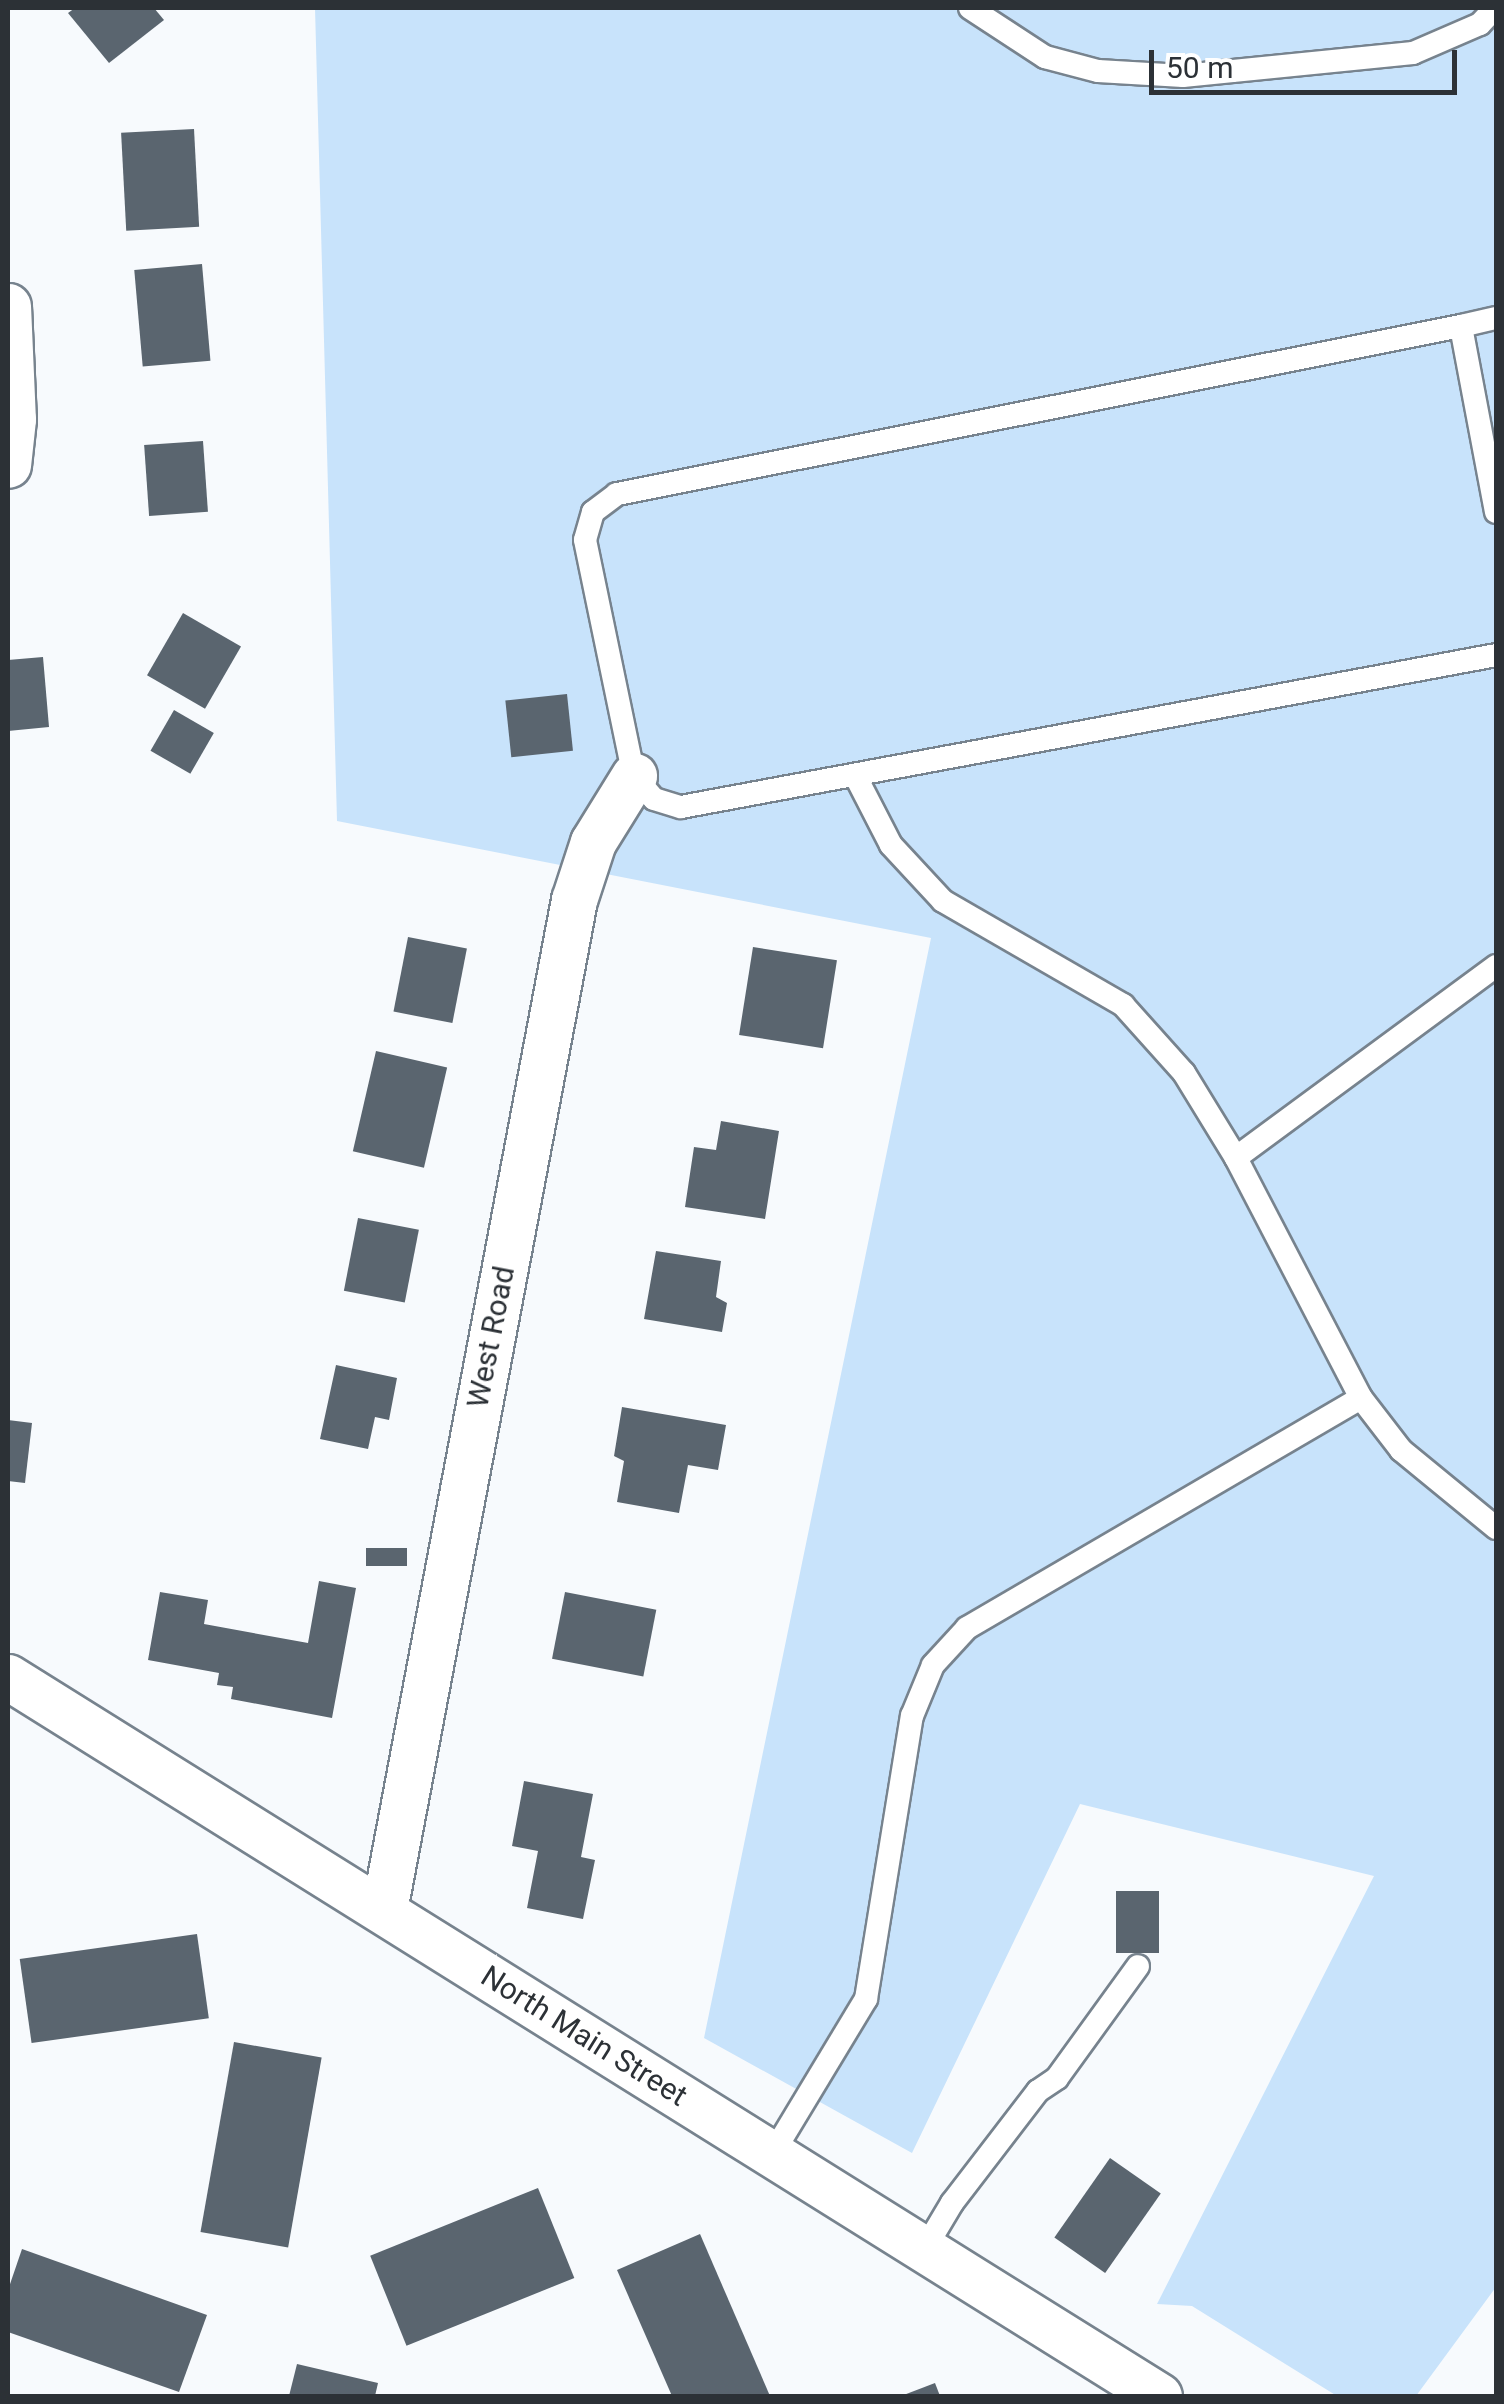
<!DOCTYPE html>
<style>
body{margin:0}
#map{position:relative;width:1504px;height:2404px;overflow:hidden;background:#f7fafd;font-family:Roboto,sans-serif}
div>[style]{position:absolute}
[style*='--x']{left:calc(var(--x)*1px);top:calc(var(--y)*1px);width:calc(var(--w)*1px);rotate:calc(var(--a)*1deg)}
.green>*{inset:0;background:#c8e3fb}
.building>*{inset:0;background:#5a656f;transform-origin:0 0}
.roads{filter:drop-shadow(2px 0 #77838e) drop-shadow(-2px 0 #77838e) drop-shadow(0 2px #77838e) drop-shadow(0 -2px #77838e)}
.lane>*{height:22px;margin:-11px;padding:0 11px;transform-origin:11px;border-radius:11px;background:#fff}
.street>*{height:45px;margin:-22.5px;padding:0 22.5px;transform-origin:22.5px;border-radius:22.5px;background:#fff}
span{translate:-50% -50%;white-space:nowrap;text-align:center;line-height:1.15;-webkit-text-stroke:10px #fff;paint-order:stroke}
.street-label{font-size:30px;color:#2c3136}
.frame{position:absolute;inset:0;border:10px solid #2c3136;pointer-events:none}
.scale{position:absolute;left:1149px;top:50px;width:308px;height:45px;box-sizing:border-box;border:5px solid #2c3136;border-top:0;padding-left:12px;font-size:30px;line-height:35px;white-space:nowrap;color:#2c3136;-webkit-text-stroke:8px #fff;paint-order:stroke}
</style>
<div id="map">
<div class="green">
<div style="clip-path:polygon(315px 8px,1496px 8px,1496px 2287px,1416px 2396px,1337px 2396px,1192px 2306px,1157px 2304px,1374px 1876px,1080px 1804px,912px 2153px,704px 2038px,931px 938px,337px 821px)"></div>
</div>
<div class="building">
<div style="clip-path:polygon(75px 8px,154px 8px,164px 20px,109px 63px,68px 13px)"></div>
<div style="left:194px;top:129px;width:98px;height:73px;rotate:87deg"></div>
<div style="left:202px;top:264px;width:97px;height:68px;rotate:85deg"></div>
<div style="left:203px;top:441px;width:71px;height:59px;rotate:86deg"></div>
<div style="left:183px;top:613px;width:67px;height:72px;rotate:30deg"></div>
<div style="clip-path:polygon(43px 657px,49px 727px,8px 731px,8px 660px)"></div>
<div style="left:567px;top:694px;width:57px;height:62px;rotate:84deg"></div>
<div style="left:174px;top:710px;width:46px;height:47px;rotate:30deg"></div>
<div style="left:408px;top:937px;width:60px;height:76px;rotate:11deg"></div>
<div style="left:753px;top:947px;width:85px;height:89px;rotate:9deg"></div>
<div style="left:376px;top:1051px;width:73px;height:103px;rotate:13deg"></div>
<div style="clip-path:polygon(721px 1121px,779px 1131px,765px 1219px,685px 1207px,694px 1147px,716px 1150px)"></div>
<div style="left:358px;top:1218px;width:62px;height:74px;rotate:11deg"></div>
<div style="clip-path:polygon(656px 1251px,721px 1261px,716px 1297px,727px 1303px,722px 1332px,644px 1319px)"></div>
<div style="clip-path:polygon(336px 1365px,397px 1378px,389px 1420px,375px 1417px,368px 1449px,320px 1439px)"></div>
<div style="clip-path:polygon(622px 1407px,726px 1425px,718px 1470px,688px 1465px,679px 1513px,617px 1502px,624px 1461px,614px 1456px)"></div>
<div style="clip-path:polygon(8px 1420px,32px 1423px,25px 1483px,8px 1481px)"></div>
<div style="left:366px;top:1548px;width:41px;height:18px"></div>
<div style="clip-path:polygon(319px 1581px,356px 1588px,332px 1718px,231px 1699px,233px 1687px,217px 1685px,219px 1673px,148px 1660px,160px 1592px,208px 1600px,204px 1624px,308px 1643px)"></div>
<div style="left:565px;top:1592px;width:93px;height:68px;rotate:11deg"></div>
<div style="clip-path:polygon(524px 1781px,593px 1794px,581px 1857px,595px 1860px,583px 1919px,527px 1908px,538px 1851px,512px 1846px)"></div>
<div style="left:1116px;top:1891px;width:43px;height:62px"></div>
<div style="left:197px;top:1934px;width:85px;height:179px;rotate:82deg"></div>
<div style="left:234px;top:2042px;width:89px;height:193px;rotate:10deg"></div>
<div style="left:1110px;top:2158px;width:62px;height:97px;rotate:35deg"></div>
<div style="left:538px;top:2188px;width:97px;height:181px;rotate:68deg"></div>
<div style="clip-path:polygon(700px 2234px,770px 2396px,672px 2396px,617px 2270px)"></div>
<div style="clip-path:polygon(22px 2249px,207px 2315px,179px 2392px,8px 2332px,8px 2290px)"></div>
<div style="clip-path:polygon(297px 2364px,378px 2383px,375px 2396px,289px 2396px)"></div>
<div style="clip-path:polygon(935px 2383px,940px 2396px,901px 2396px)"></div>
</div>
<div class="roads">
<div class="lane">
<div style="--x:970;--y:8;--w:90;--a:33.2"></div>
<div style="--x:1045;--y:57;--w:55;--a:14.8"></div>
<div style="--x:1098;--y:71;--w:85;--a:3.4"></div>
<div style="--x:1183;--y:76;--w:231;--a:-5.7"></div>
<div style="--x:1413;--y:53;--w:73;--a:-23.4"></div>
<div style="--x:1480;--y:24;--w:22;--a:-47"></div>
<div style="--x:1461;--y:326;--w:36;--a:-13"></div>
<div style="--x:1496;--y:512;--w:189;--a:-100.7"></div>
<div style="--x:1461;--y:326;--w:861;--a:168.74"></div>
<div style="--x:617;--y:494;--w:30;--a:143"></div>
<div style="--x:593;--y:512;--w:29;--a:106"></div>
<div style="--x:585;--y:540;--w:241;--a:78.3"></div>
<div style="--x:634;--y:776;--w:30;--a:49"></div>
<div style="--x:654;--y:799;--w:28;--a:17"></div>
<div style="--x:681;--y:807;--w:829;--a:-10.56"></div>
<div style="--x:856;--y:777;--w:76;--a:62.8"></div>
<div style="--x:891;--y:845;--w:76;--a:47.1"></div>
<div style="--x:943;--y:901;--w:208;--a:30"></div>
<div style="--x:1123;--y:1005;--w:91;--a:48.1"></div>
<div style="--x:1184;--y:1073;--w:100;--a:58.5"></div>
<div style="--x:1496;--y:966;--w:323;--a:143.6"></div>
<div style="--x:1236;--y:1158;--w:271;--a:62.5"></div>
<div style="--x:1361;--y:1398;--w:66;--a:52.4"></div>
<div style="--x:1401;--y:1450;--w:123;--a:39.4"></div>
<div style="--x:773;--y:2153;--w:180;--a:-58.9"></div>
<div style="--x:866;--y:1999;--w:287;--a:-80.8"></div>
<div style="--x:912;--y:1716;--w:55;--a:-67.6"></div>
<div style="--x:933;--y:1665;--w:50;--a:-47.4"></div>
<div style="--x:967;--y:1628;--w:456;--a:-30.3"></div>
<div style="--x:924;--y:2250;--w:55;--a:-59.2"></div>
<div style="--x:952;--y:2203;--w:141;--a:-52.5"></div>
<div style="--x:1038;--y:2091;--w:23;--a:-34"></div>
<div style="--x:1057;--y:2078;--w:138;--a:-54.1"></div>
</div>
<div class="street">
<div style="--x:8;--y:306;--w:113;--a:87.5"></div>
<div style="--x:13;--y:419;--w:46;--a:96.2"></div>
<div style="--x:8;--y:1677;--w:1357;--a:31.99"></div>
<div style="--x:384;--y:1910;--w:1028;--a:-79.35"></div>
<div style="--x:574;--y:900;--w:61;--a:-71.9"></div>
<div style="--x:593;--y:842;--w:78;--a:-58.2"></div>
</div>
</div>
<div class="street-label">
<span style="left:491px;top:1337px;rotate:-79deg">West Road</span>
<span style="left:584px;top:2036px;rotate:32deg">North Main Street</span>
</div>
<div class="frame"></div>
<div class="scale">50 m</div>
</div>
